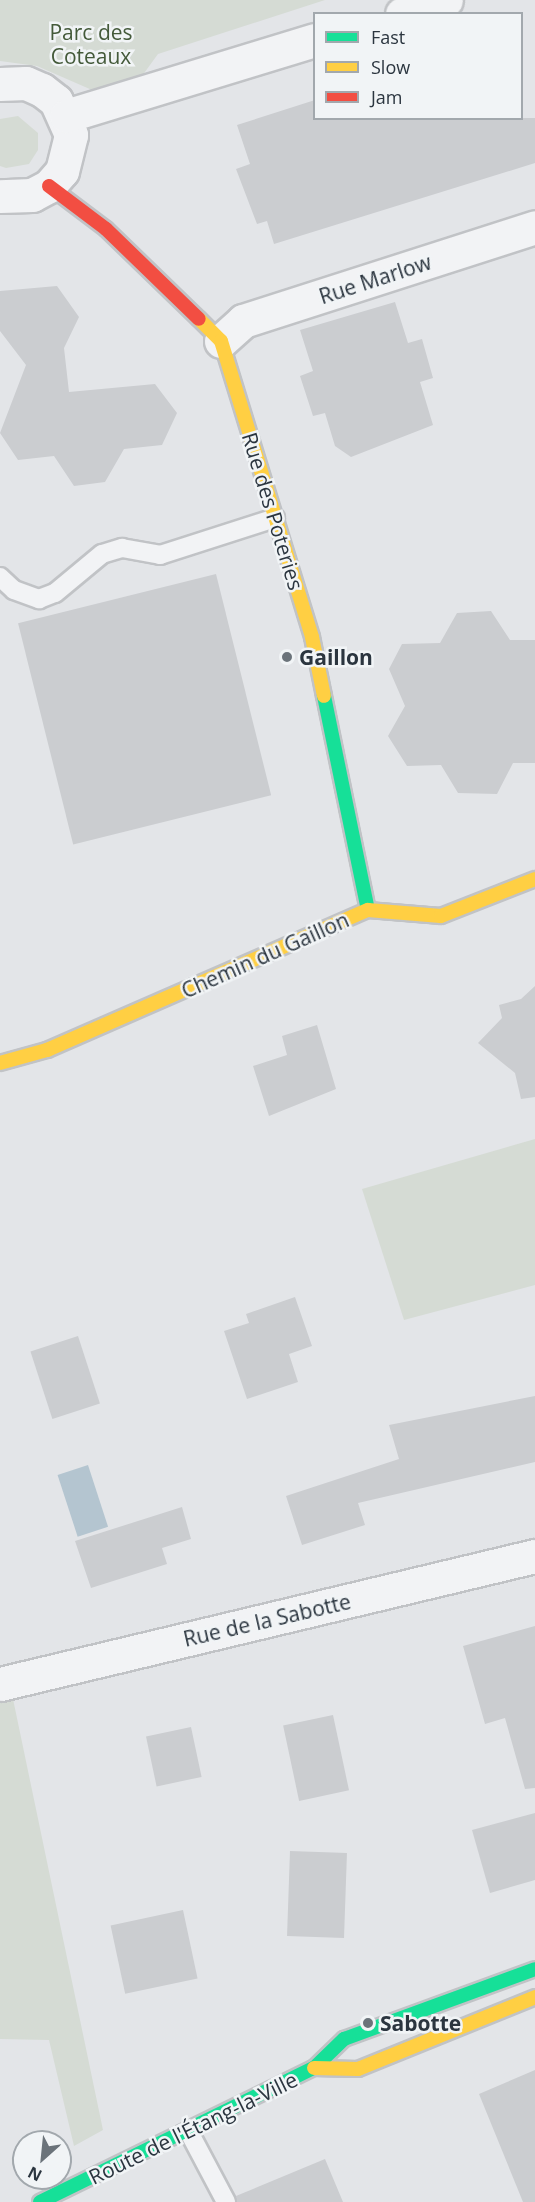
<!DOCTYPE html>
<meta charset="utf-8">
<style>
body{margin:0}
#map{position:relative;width:535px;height:2202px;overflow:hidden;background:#e3e5e8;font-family:"Open Sans",sans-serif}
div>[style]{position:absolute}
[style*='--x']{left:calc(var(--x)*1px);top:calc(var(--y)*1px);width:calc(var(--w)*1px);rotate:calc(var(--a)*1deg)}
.green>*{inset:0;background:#d5dbd4}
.water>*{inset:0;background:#b4c5d0;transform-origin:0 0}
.building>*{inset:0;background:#cbcdd0;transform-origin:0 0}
.roads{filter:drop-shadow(2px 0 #c1c3c6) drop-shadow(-2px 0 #c1c3c6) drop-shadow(0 2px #c1c3c6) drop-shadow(0 -2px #c1c3c6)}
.lane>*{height:18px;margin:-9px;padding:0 9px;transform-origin:9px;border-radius:9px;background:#f2f3f5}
.street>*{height:33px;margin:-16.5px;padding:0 16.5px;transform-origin:16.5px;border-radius:16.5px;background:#f2f3f5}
.fast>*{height:14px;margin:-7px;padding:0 7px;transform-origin:7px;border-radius:7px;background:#16e098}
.slow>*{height:14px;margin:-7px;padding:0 7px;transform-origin:7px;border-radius:7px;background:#ffcf43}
.jam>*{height:14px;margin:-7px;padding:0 7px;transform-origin:7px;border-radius:7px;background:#f24e42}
.dots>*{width:16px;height:16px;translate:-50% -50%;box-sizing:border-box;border:3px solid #f1f4f6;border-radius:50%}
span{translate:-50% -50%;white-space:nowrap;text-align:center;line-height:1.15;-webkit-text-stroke:5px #f1f4f6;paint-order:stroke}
.park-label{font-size:21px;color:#445a3a}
.street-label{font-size:21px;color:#2b353f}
.poi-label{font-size:21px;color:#2b353f;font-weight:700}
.left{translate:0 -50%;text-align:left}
.legend{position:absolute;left:313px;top:12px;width:210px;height:108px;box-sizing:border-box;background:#f1f4f6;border:2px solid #a2a8ad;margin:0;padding:8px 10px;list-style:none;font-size:18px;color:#2b353f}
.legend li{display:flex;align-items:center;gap:12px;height:30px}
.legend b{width:30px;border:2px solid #a2a8ad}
.north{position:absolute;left:12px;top:2130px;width:60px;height:60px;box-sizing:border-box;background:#f1f4f6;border:2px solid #a2a8ad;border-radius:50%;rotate:207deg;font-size:16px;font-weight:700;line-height:24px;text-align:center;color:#2b353f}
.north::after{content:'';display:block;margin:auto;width:21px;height:27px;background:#6b737a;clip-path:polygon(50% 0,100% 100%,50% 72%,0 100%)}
</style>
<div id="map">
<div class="green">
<div style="clip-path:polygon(0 0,325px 0,158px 54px,142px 76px,92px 90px,37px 66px,0 61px)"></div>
<div style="clip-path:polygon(18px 116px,38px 133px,38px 150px,29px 164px,6px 168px,0 166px,0 119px)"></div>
<div style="clip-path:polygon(535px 1139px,535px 1285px,404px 1320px,362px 1189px)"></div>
<div style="clip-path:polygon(13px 1699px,103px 2130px,74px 2146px,49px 2040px,0 2039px,0 1702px)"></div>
</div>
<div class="water">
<div style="left:88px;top:1465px;width:65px;height:32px;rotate:72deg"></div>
</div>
<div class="building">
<div style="clip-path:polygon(315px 100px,315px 118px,535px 118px,535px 163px,274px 244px,267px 221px,257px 224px,236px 169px,250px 164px,237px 125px)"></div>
<div style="clip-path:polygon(57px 286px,79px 317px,64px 348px,69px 392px,155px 384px,177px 413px,162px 445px,124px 449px,105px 482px,74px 486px,54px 456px,18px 460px,0 433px,26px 365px,0 331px,0 291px)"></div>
<div style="clip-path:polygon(395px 302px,408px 343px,422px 339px,433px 378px,420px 382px,433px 425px,351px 457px,335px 446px,325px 413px,313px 416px,300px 376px,313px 371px,300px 330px)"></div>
<div style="left:216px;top:574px;width:228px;height:204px;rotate:76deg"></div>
<div style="clip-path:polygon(491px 611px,510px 640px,535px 640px,535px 763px,513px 763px,497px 794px,458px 793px,441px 765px,407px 766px,388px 736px,405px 706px,389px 669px,402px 644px,440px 643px,457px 613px)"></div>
<div style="clip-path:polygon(535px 986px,535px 1097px,521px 1099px,515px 1073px,478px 1043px,502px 1018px,499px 1005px,521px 999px)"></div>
<div style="clip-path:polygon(317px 1025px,336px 1089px,269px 1116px,253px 1066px,287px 1055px,282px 1036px)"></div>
<div style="clip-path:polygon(295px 1297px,312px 1346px,289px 1354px,298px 1382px,247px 1399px,224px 1331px,249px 1323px,246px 1314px)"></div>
<div style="left:78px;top:1336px;width:71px;height:50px;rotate:72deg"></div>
<div style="clip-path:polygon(535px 1396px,535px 1462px,358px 1503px,365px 1525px,302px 1545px,286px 1496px,399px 1459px,389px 1425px)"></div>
<div style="clip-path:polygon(182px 1507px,191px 1539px,162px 1548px,167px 1564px,91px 1588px,75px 1541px)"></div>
<div style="clip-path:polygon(535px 1626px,535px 1788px,525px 1789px,505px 1718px,485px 1724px,463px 1646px)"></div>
<div style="left:333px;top:1715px;width:77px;height:51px;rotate:78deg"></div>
<div style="left:191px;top:1727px;width:51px;height:46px;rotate:78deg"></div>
<div style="clip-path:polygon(535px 1813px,535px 1880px,490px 1893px,472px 1830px)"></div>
<div style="left:290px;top:1851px;width:57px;height:85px;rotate:2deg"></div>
<div style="left:183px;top:1910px;width:70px;height:74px;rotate:78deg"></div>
<div style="clip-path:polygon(535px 2070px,535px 2202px,523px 2202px,479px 2094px)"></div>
<div style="clip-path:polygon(325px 2159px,343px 2202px,237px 2202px,236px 2196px)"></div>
</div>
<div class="roads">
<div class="lane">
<div style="--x:0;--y:577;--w:19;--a:43"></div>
<div style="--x:14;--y:590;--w:27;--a:20"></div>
<div style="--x:39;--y:599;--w:17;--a:-21"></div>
<div style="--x:55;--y:593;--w:61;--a:-39.7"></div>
<div style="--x:102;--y:554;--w:21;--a:-17"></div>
<div style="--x:122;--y:548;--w:39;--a:10"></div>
<div style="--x:160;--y:555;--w:121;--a:-17.8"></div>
<div style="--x:189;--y:2132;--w:79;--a:62.1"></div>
</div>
<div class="street">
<div style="--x:402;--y:14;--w:46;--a:-17.7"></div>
<div style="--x:0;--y:84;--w:26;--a:-2"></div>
<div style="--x:26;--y:83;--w:17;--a:24"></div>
<div style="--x:42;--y:90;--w:18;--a:38"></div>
<div style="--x:56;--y:101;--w:37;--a:66"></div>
<div style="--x:71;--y:135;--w:37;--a:104"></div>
<div style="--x:62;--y:171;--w:20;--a:131"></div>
<div style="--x:49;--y:186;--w:19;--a:152"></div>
<div style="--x:32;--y:195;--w:32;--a:178"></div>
<div style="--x:66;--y:116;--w:259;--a:-17"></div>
<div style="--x:221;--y:341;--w:30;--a:-42"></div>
<div style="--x:243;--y:321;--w:307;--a:-17.8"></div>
<div style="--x:0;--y:1684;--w:550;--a:-13.46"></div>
</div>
<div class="fast">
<div style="--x:324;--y:696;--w:218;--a:78.4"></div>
<div style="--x:40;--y:2202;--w:305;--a:-26.1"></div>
<div style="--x:314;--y:2068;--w:42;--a:-44"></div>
<div style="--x:344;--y:2039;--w:203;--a:-20.1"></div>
</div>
<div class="slow">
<div style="--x:199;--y:319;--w:31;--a:45"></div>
<div style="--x:221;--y:341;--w:310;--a:72.9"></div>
<div style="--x:312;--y:637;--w:60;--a:78.5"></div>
<div style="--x:0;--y:1063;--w:49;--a:-15.5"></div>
<div style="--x:47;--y:1050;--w:350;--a:-23.6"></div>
<div style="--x:368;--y:910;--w:73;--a:4.7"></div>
<div style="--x:441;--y:916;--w:101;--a:-21.5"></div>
<div style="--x:314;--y:2068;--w:44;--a:1.3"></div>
<div style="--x:358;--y:2069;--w:191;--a:-22.1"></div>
</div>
<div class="jam">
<div style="--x:49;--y:186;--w:71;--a:37"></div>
<div style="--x:106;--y:229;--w:129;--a:44.1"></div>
</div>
</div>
<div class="dots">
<div style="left:287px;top:657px;background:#6b737a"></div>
<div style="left:368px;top:2023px;background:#6b737a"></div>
</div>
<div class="park-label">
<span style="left:91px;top:44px">Parc des<br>Coteaux</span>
</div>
<div class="street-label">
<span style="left:375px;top:279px;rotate:-18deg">Rue Marlow</span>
<span style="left:273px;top:511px;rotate:73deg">Rue des Poteries</span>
<span style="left:265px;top:955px;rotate:-24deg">Chemin du Gaillon</span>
<span style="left:267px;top:1620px;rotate:-13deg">Rue de la Sabotte</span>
<span style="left:193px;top:2128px;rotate:-26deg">Route de l'Étang-la-Ville</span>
</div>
<div class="poi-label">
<span class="left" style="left:299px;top:657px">Gaillon</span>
<span class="left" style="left:380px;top:2023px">Sabotte</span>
</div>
<ul class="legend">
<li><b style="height:8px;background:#16e098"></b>Fast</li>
<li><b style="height:8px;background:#ffcf43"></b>Slow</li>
<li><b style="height:8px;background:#f24e42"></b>Jam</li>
</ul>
<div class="north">N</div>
</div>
